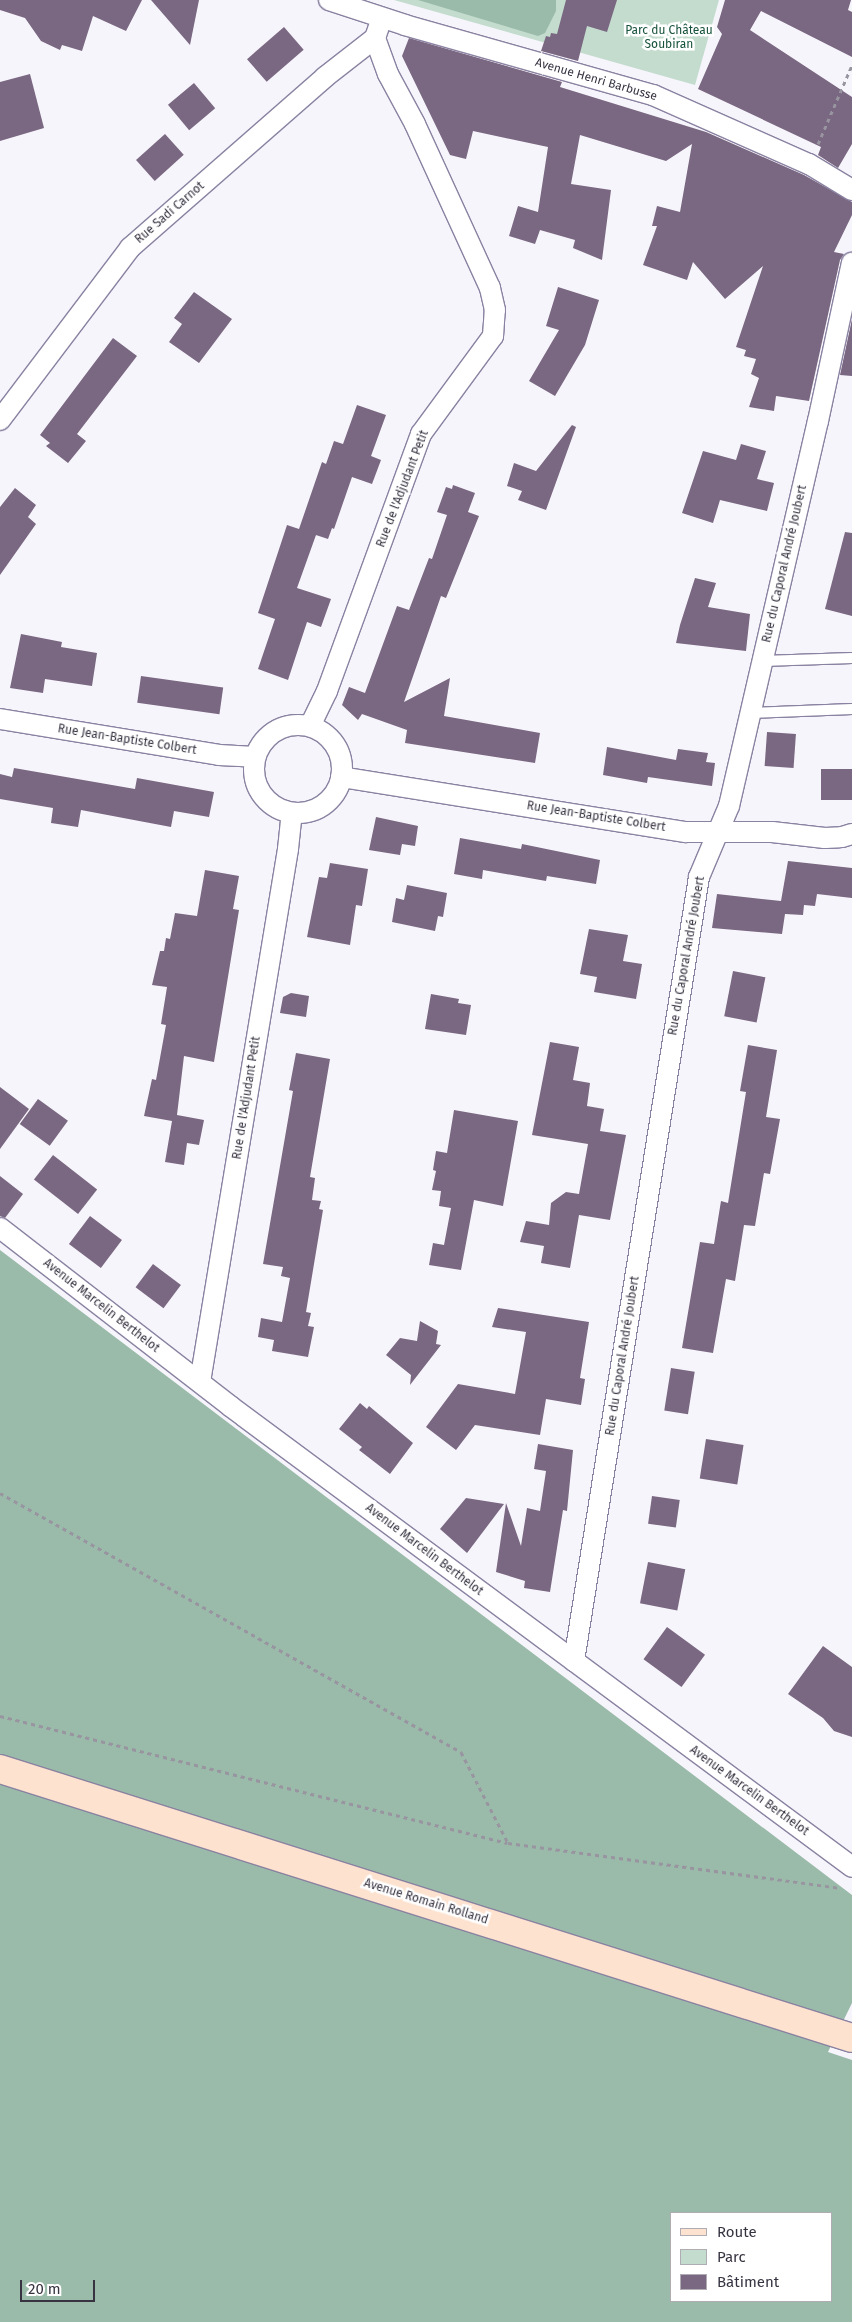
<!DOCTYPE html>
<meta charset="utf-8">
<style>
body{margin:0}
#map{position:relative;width:852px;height:2322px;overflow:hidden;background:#f7f5fc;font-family:"Fira Sans",sans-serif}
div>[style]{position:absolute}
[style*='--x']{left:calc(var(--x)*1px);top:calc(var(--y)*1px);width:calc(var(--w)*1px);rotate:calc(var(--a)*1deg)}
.green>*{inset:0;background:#c3dcce}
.forest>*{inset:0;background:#9abba9}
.building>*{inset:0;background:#7a6781;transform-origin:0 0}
.path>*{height:3px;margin-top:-1.5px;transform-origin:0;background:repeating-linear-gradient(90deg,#9895a0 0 4px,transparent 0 8px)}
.roads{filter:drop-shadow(1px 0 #8a82a1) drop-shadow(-1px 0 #8a82a1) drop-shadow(0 1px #8a82a1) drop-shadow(0 -1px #8a82a1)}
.service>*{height:10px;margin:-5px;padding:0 5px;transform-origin:5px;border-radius:5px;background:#fff}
.minor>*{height:20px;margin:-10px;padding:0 10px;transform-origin:10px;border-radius:10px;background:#fff}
.minor>.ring{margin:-10px;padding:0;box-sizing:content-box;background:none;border:20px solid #fff;border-radius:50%}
.secondary>*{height:28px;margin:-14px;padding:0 14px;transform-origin:14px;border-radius:14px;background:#fde2cf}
span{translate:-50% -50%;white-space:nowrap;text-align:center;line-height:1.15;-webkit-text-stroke:5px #fff;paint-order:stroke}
.park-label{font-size:12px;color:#17523a}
.street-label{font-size:12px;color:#373341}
.legend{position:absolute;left:670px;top:2212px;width:162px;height:90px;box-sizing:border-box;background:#fff;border:1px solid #afadb3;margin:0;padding:6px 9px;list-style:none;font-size:15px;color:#373341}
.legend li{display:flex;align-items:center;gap:10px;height:25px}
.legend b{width:25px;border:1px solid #afadb3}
.scale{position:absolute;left:20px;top:2280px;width:75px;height:22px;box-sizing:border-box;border:2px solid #373341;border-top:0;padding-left:6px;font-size:15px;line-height:18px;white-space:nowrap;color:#373341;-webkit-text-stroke:4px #fff;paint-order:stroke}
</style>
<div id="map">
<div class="green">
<div style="clip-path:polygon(394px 0,719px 0,695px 85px)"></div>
</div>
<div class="forest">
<div style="clip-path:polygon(418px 0,556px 0,556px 11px,545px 33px,538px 36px)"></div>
<div style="clip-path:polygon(evenodd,0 1250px,852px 1895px,852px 2003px,828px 2052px,852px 2060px,852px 2322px,0 2322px,0 1250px,671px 2213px,831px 2213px,831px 2301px,671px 2301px,671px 2213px)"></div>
</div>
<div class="building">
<div style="clip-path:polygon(0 0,142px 0,126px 31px,93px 16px,82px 51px,62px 45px,60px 50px,41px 41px,25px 18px,0 10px)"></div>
<div style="clip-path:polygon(151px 0,199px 0,190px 45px)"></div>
<div style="clip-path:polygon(566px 0,617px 0,607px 32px,587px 26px,578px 61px,541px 51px,546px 36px,550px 37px,551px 33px,557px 34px)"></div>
<div style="clip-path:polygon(725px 0,851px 0,848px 10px,852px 12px,852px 57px,761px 11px,750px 30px,852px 97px,852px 144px,838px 168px,818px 155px,821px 147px,698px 89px,722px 34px,717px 27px)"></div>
<div style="left:284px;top:27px;width:30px;height:49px;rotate:49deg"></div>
<div style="clip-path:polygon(409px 38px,562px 82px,560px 87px,706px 132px,804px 175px,852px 202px,852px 215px,834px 252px,844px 254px,840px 260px,809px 401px,776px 396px,774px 411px,749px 407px,759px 378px,751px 374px,756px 359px,744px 356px,746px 350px,736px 347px,763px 266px,725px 299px,693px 262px,687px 280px,643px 265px,657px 226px,652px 226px,657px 206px,680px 212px,692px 144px,666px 161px,580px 135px,571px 184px,611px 190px,602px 260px,573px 248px,575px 240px,540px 230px,535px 244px,509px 236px,518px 206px,538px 212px,548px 147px,473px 131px,466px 159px,450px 155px,402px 56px)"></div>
<div style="clip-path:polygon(30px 74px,44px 128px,0 141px,0 82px)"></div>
<div style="left:194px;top:83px;width:33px;height:34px;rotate:50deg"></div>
<div style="left:165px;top:134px;width:28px;height:39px;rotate:48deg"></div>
<div style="clip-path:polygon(558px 287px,599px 300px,585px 345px,555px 396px,529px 381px,559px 330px,546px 326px)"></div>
<div style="clip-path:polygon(194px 292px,232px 319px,199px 363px,169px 342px,182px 324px,174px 318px)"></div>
<div style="clip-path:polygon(852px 319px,852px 376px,840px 375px)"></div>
<div style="clip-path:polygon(113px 338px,137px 356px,77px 434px,86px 441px,68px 463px,46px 446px,50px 443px,40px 435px)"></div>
<div style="clip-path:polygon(357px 405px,386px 415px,371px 456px,381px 460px,372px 484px,352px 477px,334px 529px,332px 528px,328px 539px,307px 532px,316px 535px,297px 588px,331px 599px,321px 627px,307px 622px,288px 680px,258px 669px,275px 619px,258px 613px,287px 525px,299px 529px,322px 462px,326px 464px,334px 441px,343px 444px)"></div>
<div style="clip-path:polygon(572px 425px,576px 427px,546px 510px,518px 500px,522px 491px,507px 486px,514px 463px,536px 471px)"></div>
<div style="clip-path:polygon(741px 444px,766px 451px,757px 479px,774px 483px,767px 511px,720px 500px,713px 523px,682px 513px,703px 451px,736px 460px)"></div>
<div style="clip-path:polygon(453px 485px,475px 493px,468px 512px,479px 516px,446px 598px,441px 596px,404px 702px,450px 678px,444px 716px,540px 733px,535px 763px,405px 743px,407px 730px,362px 714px,358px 720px,342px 705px,349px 687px,365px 693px,397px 606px,409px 610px,429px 558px,432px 559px,447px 515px,437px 512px,446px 487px,452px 489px)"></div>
<div style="clip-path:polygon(15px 488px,36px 505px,28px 517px,36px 524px,0 575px,0 507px)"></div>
<div style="clip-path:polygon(845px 532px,852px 533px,852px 616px,825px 609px)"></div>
<div style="clip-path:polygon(695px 578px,716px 583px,708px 607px,750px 614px,746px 651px,676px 643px,680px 625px)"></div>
<div style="clip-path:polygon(21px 634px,62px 642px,61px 647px,97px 653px,92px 686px,45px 679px,43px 693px,10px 688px)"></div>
<div style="left:141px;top:676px;width:83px;height:27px;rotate:8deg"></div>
<div style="left:767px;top:732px;width:29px;height:34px;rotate:4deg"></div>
<div style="clip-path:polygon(607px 747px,676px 760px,678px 749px,708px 753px,706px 762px,715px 763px,712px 786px,648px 777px,647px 783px,603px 775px)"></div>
<div style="clip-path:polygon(14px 768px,135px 789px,137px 778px,214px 792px,209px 817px,174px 811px,171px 827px,81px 810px,78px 827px,51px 823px,53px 808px,0 799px,0 774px,12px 777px)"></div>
<div style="left:821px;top:769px;width:31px;height:31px"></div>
<div style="clip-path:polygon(376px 817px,418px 826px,415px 846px,402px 844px,400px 855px,369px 850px)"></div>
<div style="clip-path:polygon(460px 838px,521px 849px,522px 844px,600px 860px,596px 884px,547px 876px,546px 881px,483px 870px,482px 879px,454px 874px)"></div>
<div style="clip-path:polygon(788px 861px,852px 868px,852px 898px,817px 894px,815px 906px,804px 905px,803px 915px,785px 914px,782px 934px,712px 928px,717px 894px,781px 901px)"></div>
<div style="clip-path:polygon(330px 863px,368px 869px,362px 906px,356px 905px,350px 945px,307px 937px,319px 877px,327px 878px)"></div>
<div style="clip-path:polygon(205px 870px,239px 876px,233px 909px,239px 910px,214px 1062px,184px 1056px,177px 1115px,204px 1120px,199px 1145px,187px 1143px,184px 1165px,165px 1162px,172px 1121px,144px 1116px,152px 1079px,156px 1080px,166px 1025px,161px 1024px,167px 987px,152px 985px,160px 951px,164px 951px,166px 938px,170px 939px,175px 913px,197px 916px)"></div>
<div style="clip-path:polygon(407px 885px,447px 893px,443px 917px,438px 916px,435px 931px,392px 922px,396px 898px,404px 900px)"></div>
<div style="clip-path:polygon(589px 929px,628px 935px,623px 961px,642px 964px,636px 999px,594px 992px,597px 977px,580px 974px)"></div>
<div style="left:733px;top:971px;width:33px;height:46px;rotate:11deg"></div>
<div style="clip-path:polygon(291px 993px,309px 996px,306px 1017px,280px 1013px,283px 997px)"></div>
<div style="clip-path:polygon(431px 994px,459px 999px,458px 1003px,471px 1005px,466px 1035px,425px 1029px)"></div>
<div style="clip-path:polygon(550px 1042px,579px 1047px,573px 1080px,590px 1083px,587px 1106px,604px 1109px,600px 1131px,626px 1135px,610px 1220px,579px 1215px,570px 1268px,541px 1263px,544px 1246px,520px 1242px,526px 1221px,549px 1225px,551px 1203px,566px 1192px,579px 1194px,588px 1144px,532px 1135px)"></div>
<div style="clip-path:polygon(748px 1045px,777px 1050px,766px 1117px,780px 1119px,770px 1174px,764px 1173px,755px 1226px,744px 1225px,735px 1281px,726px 1279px,713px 1353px,682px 1348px,700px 1242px,714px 1244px,721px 1201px,728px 1203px,746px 1092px,740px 1091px)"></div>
<div style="clip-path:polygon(296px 1053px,330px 1059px,310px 1177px,315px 1178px,312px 1200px,321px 1201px,319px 1209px,323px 1210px,306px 1312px,311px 1313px,308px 1326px,314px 1327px,308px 1357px,272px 1351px,274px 1340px,258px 1337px,261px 1318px,282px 1322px,290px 1278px,281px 1276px,283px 1267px,263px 1264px,293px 1091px,289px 1090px)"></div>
<div style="clip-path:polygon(0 1087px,29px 1109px,0 1149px)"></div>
<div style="left:38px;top:1099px;width:37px;height:31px;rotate:36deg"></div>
<div style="clip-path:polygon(454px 1110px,518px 1121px,503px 1206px,474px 1200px,461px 1270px,429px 1265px,433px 1243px,444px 1245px,451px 1208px,439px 1206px,441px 1191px,432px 1190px,436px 1171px,433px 1170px,436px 1151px,447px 1153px)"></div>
<div style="left:53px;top:1155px;width:56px;height:31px;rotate:38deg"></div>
<div style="clip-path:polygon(0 1176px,23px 1194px,5px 1218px,0 1216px)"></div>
<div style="left:90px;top:1216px;width:40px;height:35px;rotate:37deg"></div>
<div style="left:153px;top:1264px;width:35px;height:29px;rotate:37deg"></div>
<div style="clip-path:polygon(498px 1308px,589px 1322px,580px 1378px,585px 1379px,581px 1405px,546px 1399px,540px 1435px,475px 1425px,456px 1450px,426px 1427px,458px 1384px,515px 1394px,526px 1332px,492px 1327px)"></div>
<div style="clip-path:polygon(420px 1321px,438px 1331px,436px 1344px,441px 1345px,410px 1385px,411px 1375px,386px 1355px,400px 1338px,417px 1341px)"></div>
<div style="left:671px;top:1368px;width:24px;height:43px;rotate:9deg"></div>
<div style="clip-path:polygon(360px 1403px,367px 1409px,369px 1406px,413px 1443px,390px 1474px,359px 1450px,362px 1447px,339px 1429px)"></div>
<div style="left:706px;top:1439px;width:38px;height:40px;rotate:9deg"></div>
<div style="clip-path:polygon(538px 1444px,573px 1450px,567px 1511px,563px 1510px,550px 1592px,524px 1588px,525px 1581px,496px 1572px,506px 1503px,521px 1546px,527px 1508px,540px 1511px,546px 1471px,534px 1469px)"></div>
<div style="left:652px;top:1496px;width:28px;height:28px;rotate:8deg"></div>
<div style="clip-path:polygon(466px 1498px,504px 1504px,467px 1553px,440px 1529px)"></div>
<div style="left:648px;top:1562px;width:38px;height:42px;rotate:11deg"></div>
<div style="left:667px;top:1627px;width:47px;height:40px;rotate:36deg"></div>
<div style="clip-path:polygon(823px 1646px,852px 1667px,852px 1737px,834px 1731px,823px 1718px,788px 1694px)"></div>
</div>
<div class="path">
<div style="--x:818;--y:144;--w:86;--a:-66.7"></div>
<div style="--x:0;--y:1493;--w:529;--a:29.33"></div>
<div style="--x:461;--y:1752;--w:102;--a:62.7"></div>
<div style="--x:508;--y:1843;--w:335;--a:7.7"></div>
<div style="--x:0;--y:1716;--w:523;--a:14.06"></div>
</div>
<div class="roads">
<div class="service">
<div style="--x:762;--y:661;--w:90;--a:-1.9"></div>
<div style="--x:750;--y:713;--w:102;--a:-2.2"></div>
</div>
<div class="minor">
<div style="--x:329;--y:0;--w:80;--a:18.2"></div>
<div style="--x:405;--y:25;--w:258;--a:15.8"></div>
<div style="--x:653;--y:95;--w:171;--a:23.9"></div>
<div style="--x:809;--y:164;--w:50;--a:31.2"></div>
<div style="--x:0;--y:420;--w:216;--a:-52.9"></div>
<div style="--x:130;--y:248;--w:259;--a:-41.2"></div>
<div style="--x:325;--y:77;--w:63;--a:-38"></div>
<div style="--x:0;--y:719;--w:222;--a:9.3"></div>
<div style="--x:219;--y:755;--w:36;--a:3"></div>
<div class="ring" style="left:254px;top:725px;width:68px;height:68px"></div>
<div style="--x:310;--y:726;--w:39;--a:-64"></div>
<div style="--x:327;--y:691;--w:274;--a:-69.9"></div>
<div style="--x:421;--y:434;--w:122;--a:-53.7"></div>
<div style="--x:493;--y:336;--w:26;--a:-86"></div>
<div style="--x:495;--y:310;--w:23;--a:-103"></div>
<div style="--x:490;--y:288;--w:180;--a:-114.6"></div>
<div style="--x:415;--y:124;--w:57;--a:-118.4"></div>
<div style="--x:388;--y:74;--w:38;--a:-110"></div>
<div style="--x:375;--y:38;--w:21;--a:-71"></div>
<div style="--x:341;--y:777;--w:349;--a:9.1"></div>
<div style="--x:686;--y:832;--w:86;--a:0"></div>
<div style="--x:772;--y:832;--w:53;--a:6.5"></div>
<div style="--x:825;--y:838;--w:17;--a:-3"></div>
<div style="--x:842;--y:837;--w:10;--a:-17"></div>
<div style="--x:0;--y:1228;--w:291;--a:37.7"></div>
<div style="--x:230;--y:1406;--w:774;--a:36.54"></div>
<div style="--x:200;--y:1382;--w:540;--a:-80.62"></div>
<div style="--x:288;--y:849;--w:36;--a:-84"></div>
<div style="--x:574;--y:1661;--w:794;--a:-80.94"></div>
<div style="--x:699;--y:877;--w:77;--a:-67.1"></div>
<div style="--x:729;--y:806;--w:395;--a:-77"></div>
<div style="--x:818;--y:421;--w:162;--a:-77.9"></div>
</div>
<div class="secondary">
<div style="--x:0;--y:1769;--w:893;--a:17.52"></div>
</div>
</div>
<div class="park-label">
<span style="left:669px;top:38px">Parc du Château<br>Soubiran</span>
</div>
<div class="street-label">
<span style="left:596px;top:80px;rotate:16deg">Avenue Henri Barbusse</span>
<span style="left:170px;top:213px;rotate:-41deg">Rue Sadi Carnot</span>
<span style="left:403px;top:489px;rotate:-69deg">Rue de l'Adjudant Petit</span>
<span style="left:785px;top:564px;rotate:-77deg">Rue du Caporal André Joubert</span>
<span style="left:127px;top:740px;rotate:9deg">Rue Jean-Baptiste Colbert</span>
<span style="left:596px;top:817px;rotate:9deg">Rue Jean-Baptiste Colbert</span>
<span style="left:687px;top:956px;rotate:-80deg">Rue du Caporal André Joubert</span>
<span style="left:247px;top:1098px;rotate:-81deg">Rue de l'Adjudant Petit</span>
<span style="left:101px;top:1306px;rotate:38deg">Avenue Marcelin Berthelot</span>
<span style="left:623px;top:1356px;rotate:-81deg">Rue du Caporal André Joubert</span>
<span style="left:424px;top:1550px;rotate:37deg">Avenue Marcelin Berthelot</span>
<span style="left:749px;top:1791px;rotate:36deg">Avenue Marcelin Berthelot</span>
<span style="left:426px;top:1902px;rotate:17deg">Avenue Romain Rolland</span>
</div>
<ul class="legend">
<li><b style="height:6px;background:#fde2cf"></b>Route</li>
<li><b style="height:14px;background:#c3dcce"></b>Parc</li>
<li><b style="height:14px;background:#7a6781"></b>Bâtiment</li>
</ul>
<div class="scale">20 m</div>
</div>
